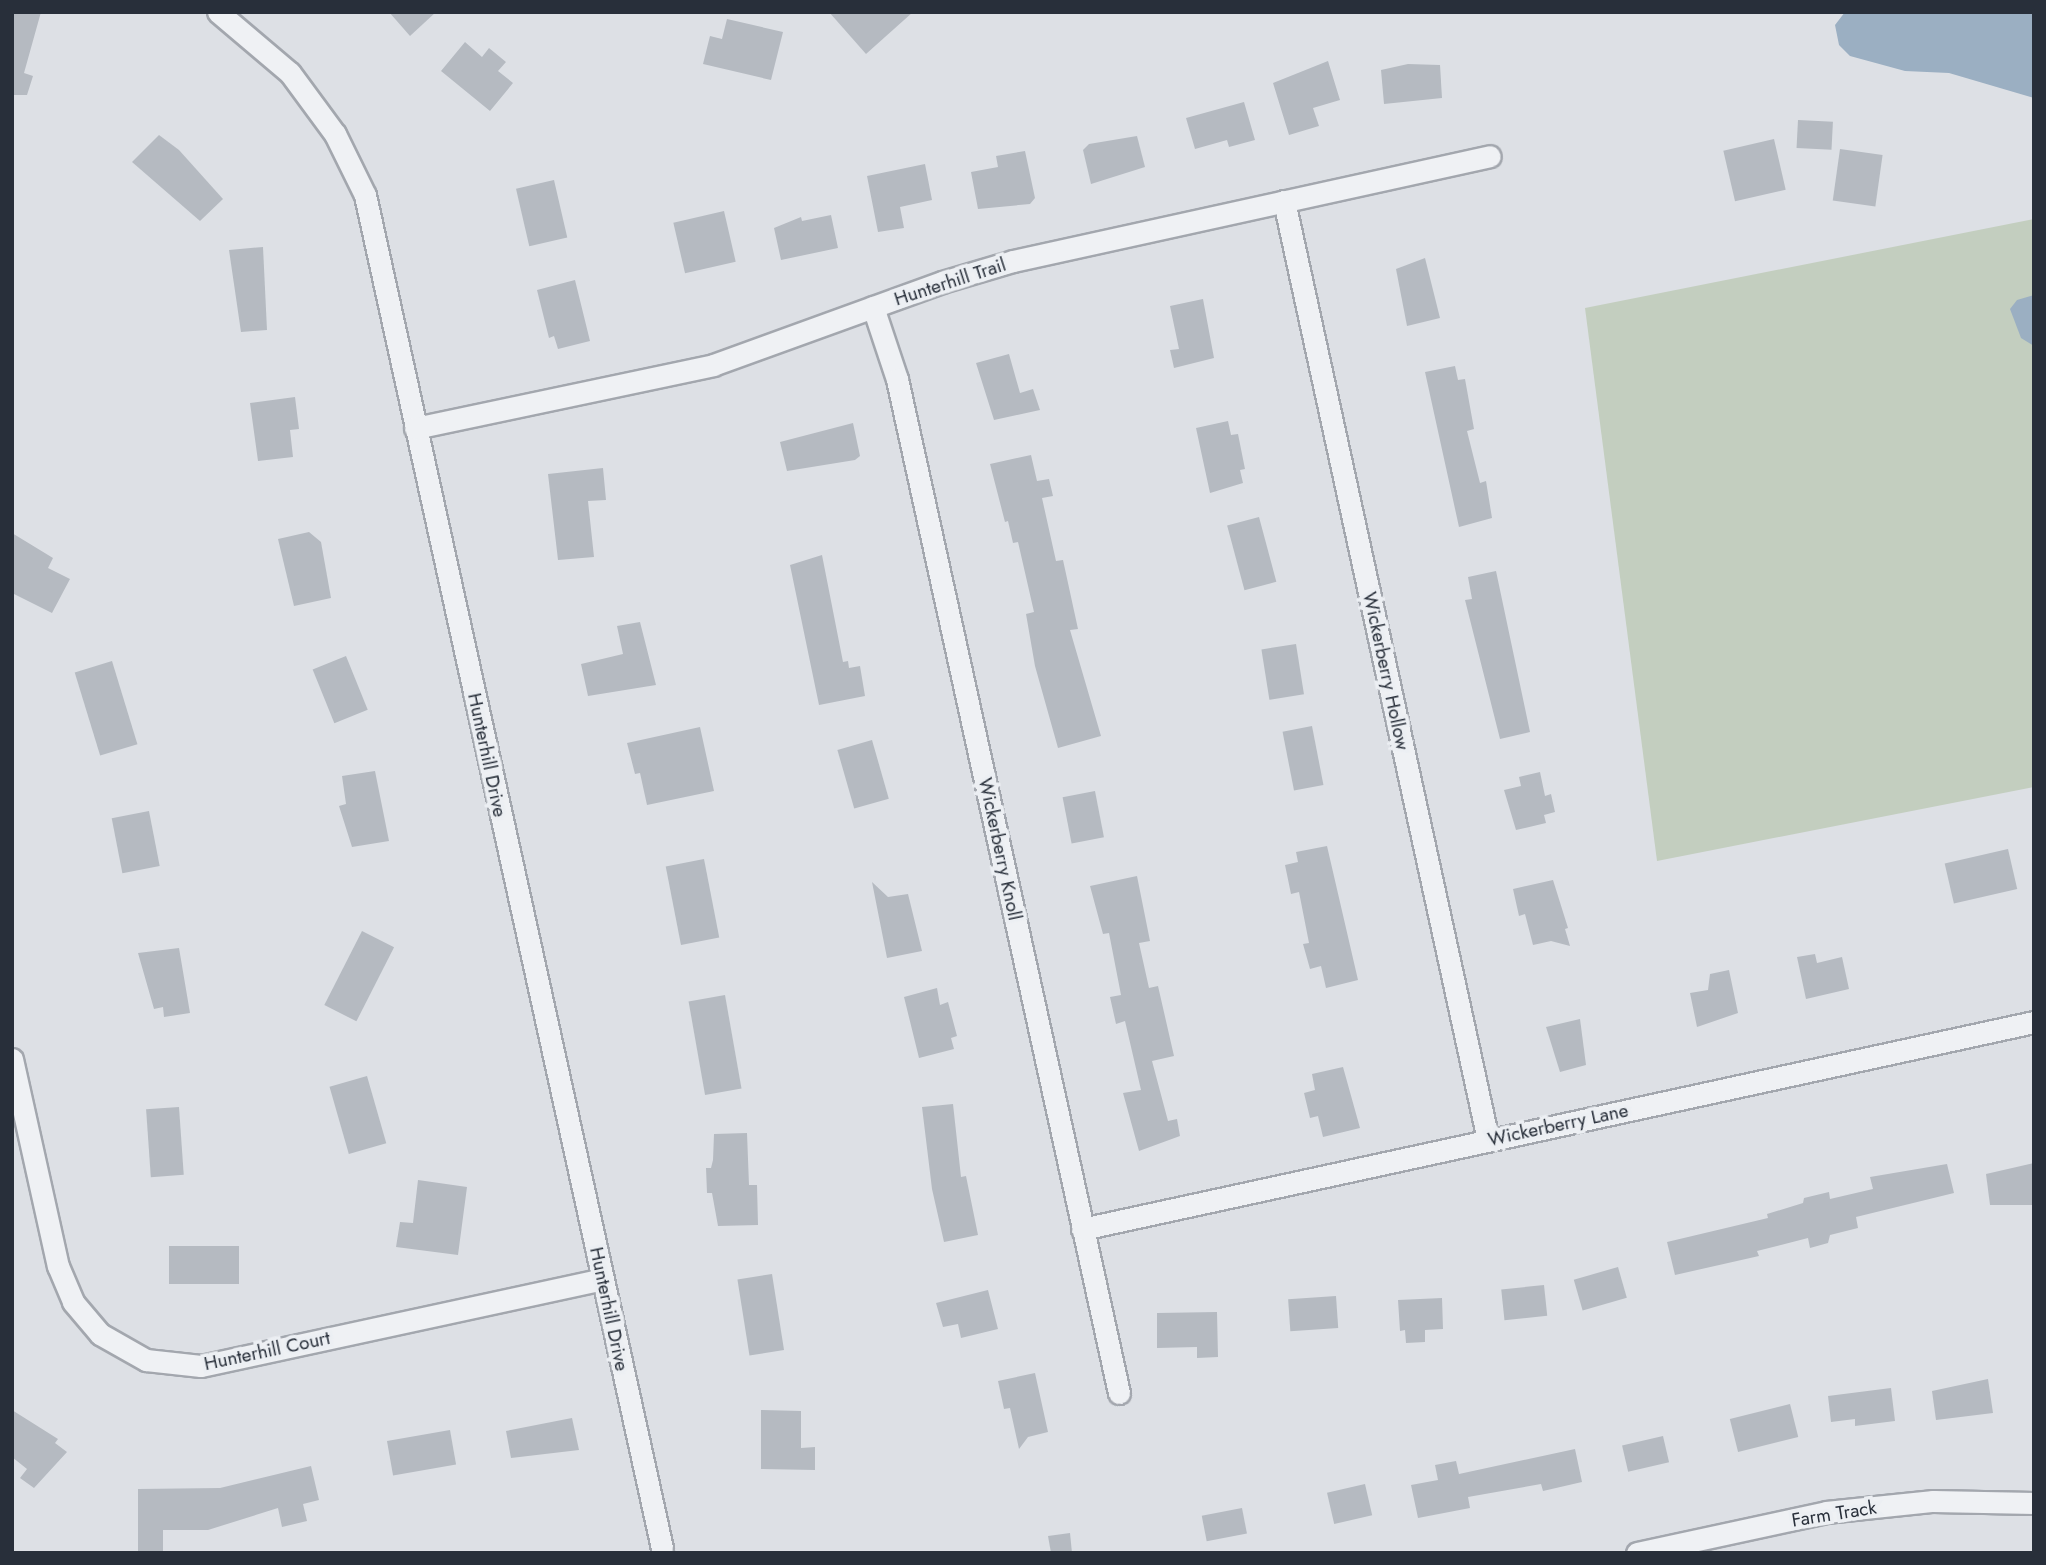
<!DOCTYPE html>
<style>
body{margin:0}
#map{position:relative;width:2046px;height:1565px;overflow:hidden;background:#dde0e5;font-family:Jost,sans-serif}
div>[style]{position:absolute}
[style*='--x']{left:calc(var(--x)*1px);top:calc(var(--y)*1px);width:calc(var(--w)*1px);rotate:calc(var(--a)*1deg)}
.green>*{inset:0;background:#c3cebf}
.water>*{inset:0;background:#9bafc2}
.building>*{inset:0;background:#b5bac1;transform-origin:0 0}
.roads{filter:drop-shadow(2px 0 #a3a7ae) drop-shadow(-2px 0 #a3a7ae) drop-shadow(0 2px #a3a7ae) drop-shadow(0 -2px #a3a7ae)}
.minor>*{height:21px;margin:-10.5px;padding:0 10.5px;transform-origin:10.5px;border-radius:10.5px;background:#eff1f4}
span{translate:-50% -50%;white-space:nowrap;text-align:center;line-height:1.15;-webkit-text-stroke:7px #eceff3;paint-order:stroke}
.street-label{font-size:19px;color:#282f3a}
.frame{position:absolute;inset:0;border:14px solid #282f3a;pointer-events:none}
</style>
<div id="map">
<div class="green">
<div style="clip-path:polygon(2034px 219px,2034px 787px,1657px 861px,1585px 308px)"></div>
</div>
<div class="water">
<div style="clip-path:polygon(1845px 12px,2034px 12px,2034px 98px,1949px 73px,1905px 71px,1850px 56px,1839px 45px,1835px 25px)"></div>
<div style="clip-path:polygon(2034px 295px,2034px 346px,2021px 338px,2010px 309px,2017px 300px)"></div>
</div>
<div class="building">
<div style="clip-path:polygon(12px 12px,41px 12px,24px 73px,33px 76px,27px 95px,12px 95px)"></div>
<div style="clip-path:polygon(389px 12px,436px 12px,410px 36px)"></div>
<div style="clip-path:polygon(829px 12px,913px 12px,866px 54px)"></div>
<div style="clip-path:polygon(727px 19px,783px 32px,771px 80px,703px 64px,710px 36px,722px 39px)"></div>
<div style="clip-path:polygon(465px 42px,482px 57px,489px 48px,506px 62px,498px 71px,513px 83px,490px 111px,441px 71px)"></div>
<div style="clip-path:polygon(1328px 61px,1340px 100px,1313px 108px,1319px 126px,1289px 135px,1273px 83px)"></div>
<div style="clip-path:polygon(1408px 64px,1440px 65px,1442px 98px,1384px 104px,1381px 70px)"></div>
<div style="clip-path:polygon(1244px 102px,1255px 140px,1229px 147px,1227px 140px,1195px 149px,1186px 118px)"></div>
<div style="left:1798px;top:120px;width:35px;height:28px;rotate:3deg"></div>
<div style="clip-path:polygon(159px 135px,179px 150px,223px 199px,200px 221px,132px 162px)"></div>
<div style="clip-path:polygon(1137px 136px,1145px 167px,1091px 184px,1083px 150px,1089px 144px)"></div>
<div style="left:1774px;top:139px;width:52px;height:52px;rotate:77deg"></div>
<div style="left:1840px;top:149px;width:43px;height:52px;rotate:8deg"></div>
<div style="clip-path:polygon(1025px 151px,1035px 198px,1030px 204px,978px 209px,971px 172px,998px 167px,996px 156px)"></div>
<div style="clip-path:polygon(925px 164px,932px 200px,900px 207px,904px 228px,878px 232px,867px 176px)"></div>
<div style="left:554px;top:180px;width:59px;height:39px;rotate:77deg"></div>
<div style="left:724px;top:211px;width:52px;height:52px;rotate:77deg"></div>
<div style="clip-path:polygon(831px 215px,838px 248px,781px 260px,774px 228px,801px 217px,802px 221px)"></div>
<div style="clip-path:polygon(263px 247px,267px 330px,241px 332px,229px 250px)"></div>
<div style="clip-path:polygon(1425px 258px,1440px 318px,1407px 326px,1396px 269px)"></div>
<div style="clip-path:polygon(575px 280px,590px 341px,558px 349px,554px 336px,549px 338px,537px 290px)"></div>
<div style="clip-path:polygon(1203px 299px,1214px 358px,1174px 368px,1170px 350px,1179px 349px,1170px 306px)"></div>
<div style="clip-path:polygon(1009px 354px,1020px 393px,1033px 389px,1040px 410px,994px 420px,976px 363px)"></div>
<div style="clip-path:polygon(1455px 366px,1458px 380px,1465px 379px,1474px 429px,1467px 431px,1480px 483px,1486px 481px,1492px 518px,1459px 527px,1425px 372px)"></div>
<div style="clip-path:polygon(295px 397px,299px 429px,290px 430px,293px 457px,258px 461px,250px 403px)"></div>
<div style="clip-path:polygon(1228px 421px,1231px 435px,1238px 434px,1245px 469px,1240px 470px,1243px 483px,1210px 493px,1196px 428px)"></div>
<div style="clip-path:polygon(853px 423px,860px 456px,855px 460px,787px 471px,780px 442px)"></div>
<div style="clip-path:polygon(1031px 455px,1037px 481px,1049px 479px,1053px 496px,1042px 498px,1056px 561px,1063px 560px,1078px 629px,1070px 630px,1101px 736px,1058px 748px,1035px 666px,1026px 614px,1034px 612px,1018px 542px,1013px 543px,1008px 521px,1005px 522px,990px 464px)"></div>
<div style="clip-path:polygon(603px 468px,606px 500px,588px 501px,594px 557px,558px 560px,548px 474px)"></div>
<div style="left:1259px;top:517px;width:67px;height:33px;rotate:75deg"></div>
<div style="clip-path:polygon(309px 532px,321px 542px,331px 598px,294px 606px,278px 539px)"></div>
<div style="clip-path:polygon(12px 533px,53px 558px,48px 568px,70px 579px,52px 613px,12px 593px)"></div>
<div style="clip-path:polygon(822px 555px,843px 662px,848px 661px,849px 668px,860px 666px,865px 696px,819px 705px,790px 565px)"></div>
<div style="clip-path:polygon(1496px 571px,1530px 732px,1500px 739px,1465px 600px,1472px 599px,1468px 577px)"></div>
<div style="clip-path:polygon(640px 622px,656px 685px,588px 696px,581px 664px,623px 654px,617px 626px)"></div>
<div style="left:1296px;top:644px;width:51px;height:35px;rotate:81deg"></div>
<div style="left:346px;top:656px;width:58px;height:36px;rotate:68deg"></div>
<div style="left:112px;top:661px;width:87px;height:39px;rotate:73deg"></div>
<div style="left:1312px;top:726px;width:60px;height:30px;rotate:79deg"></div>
<div style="clip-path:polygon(700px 727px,714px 791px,647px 805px,640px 773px,635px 774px,627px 743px)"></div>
<div style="left:872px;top:740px;width:61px;height:36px;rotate:74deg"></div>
<div style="clip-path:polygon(375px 771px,389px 841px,352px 847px,339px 806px,346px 804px,342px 776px)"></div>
<div style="clip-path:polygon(1540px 772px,1545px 796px,1551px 794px,1555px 812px,1544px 815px,1546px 823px,1516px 830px,1504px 790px,1521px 786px,1519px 777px)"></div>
<div style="left:1095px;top:791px;width:47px;height:33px;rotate:79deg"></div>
<div style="left:149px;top:811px;width:56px;height:38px;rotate:79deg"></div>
<div style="clip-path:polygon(1327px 846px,1358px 980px,1326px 988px,1321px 966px,1310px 969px,1303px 944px,1309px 943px,1299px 892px,1291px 894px,1285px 865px,1298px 862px,1296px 852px)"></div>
<div style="left:2008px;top:849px;width:41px;height:65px;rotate:77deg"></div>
<div style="left:704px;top:859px;width:80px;height:39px;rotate:79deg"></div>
<div style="clip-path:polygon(1137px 876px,1150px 941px,1139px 943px,1149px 988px,1158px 986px,1174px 1056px,1152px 1061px,1168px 1121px,1177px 1119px,1180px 1136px,1139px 1151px,1123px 1093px,1141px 1090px,1125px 1021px,1116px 1024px,1110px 997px,1121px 995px,1109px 933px,1103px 934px,1090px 886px)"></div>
<div style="clip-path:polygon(1553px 880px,1568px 928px,1565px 929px,1570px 946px,1551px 941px,1533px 945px,1525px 914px,1519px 916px,1513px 889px)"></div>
<div style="clip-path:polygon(872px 882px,888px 897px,908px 894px,922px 951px,887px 958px)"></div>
<div style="left:362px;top:931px;width:36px;height:83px;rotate:27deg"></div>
<div style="clip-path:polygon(179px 948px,190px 1013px,164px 1017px,163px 1007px,154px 1009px,138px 953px)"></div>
<div style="clip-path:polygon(1815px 954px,1817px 963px,1842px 957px,1849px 989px,1806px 999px,1797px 957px)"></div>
<div style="clip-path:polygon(1729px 970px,1738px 1013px,1697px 1027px,1690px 993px,1708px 990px,1710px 974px)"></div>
<div style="clip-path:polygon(937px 988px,940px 1005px,948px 1002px,957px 1036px,951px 1038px,954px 1049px,919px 1058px,904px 997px)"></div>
<div style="left:725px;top:995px;width:95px;height:37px;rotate:80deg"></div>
<div style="clip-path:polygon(1580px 1019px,1586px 1065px,1560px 1072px,1546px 1027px)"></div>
<div style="clip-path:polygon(1343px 1067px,1360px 1128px,1323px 1137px,1318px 1116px,1310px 1118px,1304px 1093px,1315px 1090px,1312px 1074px)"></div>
<div style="left:367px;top:1076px;width:70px;height:39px;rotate:74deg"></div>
<div style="clip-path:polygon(953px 1104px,961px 1177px,966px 1176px,978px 1235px,944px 1242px,932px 1189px,922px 1107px)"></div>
<div style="left:179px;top:1107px;width:68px;height:33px;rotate:86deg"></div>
<div style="clip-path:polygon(747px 1133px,749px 1185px,757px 1185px,758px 1225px,718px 1226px,712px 1193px,707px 1193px,706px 1168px,711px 1168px,713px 1160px,714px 1134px)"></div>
<div style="clip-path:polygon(2034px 1163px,2034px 1205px,1990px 1205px,1986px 1174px)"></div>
<div style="clip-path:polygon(1947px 1164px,1954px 1193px,1856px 1217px,1858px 1228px,1830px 1235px,1828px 1243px,1810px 1248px,1808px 1238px,1757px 1251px,1759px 1256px,1675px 1275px,1667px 1242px,1768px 1218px,1767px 1214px,1803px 1203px,1804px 1198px,1829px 1192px,1830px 1199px,1873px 1189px,1870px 1177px)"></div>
<div style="clip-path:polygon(418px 1180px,467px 1187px,458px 1255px,396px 1247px,400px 1222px,413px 1223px)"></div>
<div style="left:169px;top:1246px;width:70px;height:38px"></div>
<div style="left:1618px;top:1267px;width:32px;height:46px;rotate:74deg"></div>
<div style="left:772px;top:1274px;width:77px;height:35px;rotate:81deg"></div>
<div style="left:1544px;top:1285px;width:31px;height:43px;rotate:84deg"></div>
<div style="clip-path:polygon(988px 1290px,998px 1329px,961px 1338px,958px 1324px,943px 1327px,936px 1303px)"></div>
<div style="left:1336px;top:1296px;width:32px;height:48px;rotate:86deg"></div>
<div style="clip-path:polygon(1442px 1298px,1443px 1329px,1425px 1330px,1425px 1342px,1406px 1343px,1405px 1330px,1400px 1331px,1398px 1300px)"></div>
<div style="clip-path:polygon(1217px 1312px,1218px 1357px,1197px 1358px,1197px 1347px,1157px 1348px,1157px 1313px)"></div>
<div style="clip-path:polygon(1035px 1373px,1048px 1432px,1028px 1437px,1019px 1449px,1010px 1408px,1004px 1409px,998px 1381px)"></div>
<div style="clip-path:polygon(1988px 1379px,1993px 1413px,1936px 1420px,1932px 1391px)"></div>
<div style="clip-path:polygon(1891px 1388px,1895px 1421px,1855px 1426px,1855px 1419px,1831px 1422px,1828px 1396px)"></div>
<div style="left:1790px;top:1404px;width:34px;height:62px;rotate:76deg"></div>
<div style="clip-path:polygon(12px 1410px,58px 1439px,55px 1443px,67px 1452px,34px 1488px,20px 1478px,27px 1469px,12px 1457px)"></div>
<div style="clip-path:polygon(761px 1410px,801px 1411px,801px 1448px,815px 1447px,815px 1470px,761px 1469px)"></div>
<div style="clip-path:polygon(572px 1418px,579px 1450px,511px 1458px,506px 1431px)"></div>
<div style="left:450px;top:1430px;width:35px;height:64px;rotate:80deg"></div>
<div style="left:1663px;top:1436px;width:27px;height:42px;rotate:77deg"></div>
<div style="clip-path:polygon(1575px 1449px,1582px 1482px,1543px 1491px,1541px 1484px,1468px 1497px,1470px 1508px,1418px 1518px,1411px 1485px,1438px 1480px,1435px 1465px,1456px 1461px,1459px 1474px)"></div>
<div style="clip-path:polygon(311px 1466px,319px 1500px,303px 1504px,307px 1521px,282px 1527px,278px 1508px,208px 1530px,163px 1530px,163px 1553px,138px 1553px,138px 1489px,220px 1488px)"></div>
<div style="left:1365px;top:1484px;width:32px;height:39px;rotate:77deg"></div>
<div style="left:1242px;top:1508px;width:26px;height:41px;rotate:79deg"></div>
<div style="clip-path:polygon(1070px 1533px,1072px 1553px,1051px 1553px,1048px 1536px)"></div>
</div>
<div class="roads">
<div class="minor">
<div style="--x:218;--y:12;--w:94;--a:40.3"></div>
<div style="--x:290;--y:73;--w:76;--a:53.6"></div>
<div style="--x:335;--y:134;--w:68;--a:63.8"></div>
<div style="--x:365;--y:195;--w:1385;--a:77.62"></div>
<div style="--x:1284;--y:201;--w:961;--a:77.74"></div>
<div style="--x:873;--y:307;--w:76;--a:71.6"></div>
<div style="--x:897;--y:379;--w:1038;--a:77.65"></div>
<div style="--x:415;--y:428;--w:305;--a:-11.9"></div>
<div style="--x:713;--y:365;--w:244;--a:-19.9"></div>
<div style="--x:942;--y:282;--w:74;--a:-16.5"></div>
<div style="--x:1013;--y:261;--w:488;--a:-12.4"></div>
<div style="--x:12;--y:1059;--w:212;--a:77.5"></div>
<div style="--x:58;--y:1266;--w:39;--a:67"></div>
<div style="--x:73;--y:1302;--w:42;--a:49.8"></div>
<div style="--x:100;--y:1334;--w:53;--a:29.5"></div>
<div style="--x:146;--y:1360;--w:55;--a:6.2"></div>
<div style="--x:201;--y:1366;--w:411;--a:-12.2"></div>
<div style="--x:1082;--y:1229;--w:974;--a:-12.27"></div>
<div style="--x:1637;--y:1553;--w:193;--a:-12.2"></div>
<div style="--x:1826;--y:1512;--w:108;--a:-5.9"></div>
<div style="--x:1933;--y:1501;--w:101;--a:1.1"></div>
</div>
</div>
<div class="street-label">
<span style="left:950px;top:282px;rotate:-18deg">Hunterhill Trail</span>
<span style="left:1386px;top:671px;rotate:78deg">Wickerberry Hollow</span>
<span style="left:487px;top:755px;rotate:78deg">Hunterhill Drive</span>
<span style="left:1000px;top:849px;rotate:78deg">Wickerberry Knoll</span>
<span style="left:1558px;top:1125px;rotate:-12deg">Wickerberry Lane</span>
<span style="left:609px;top:1309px;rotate:78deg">Hunterhill Drive</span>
<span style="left:267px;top:1351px;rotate:-12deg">Hunterhill Court</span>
<span style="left:1834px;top:1514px;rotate:-9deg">Farm Track</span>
</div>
<div class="frame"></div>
</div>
